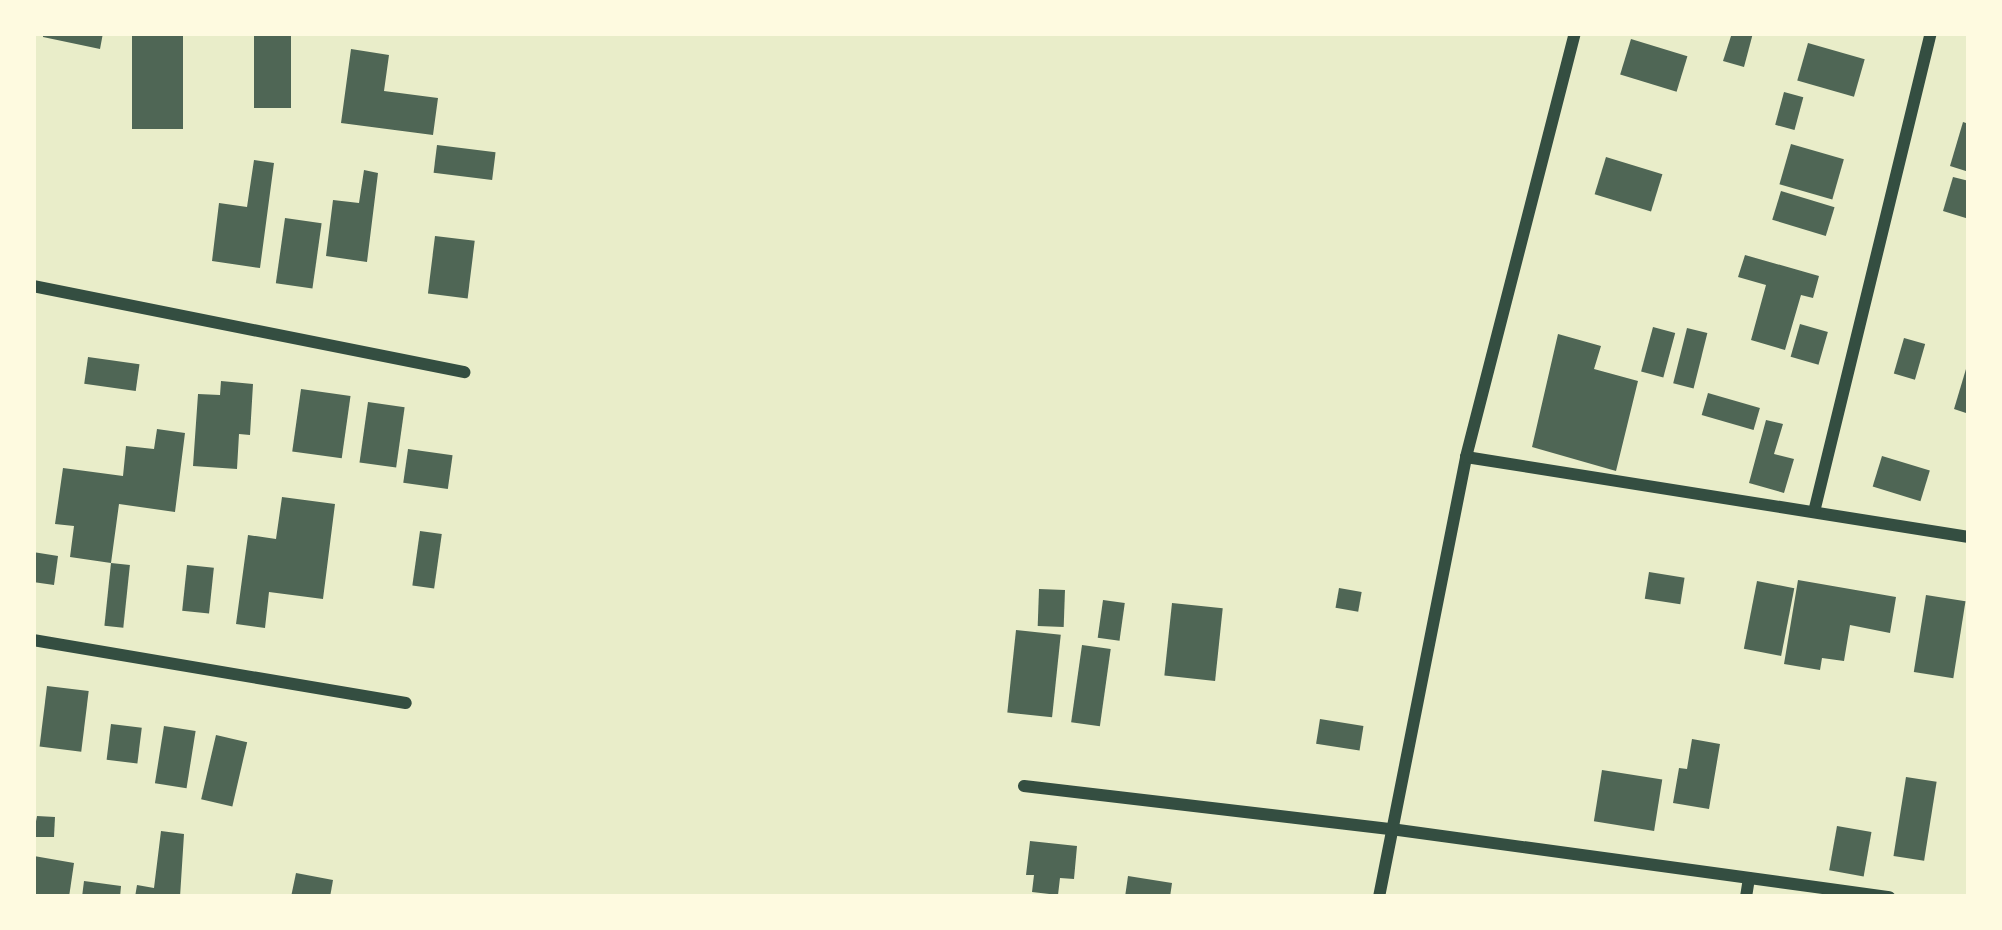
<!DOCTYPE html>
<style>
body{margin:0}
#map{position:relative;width:2002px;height:930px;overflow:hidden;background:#e9edc9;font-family:Arial,sans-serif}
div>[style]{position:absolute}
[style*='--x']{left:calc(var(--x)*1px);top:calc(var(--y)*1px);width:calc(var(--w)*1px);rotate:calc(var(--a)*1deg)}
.building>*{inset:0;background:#4f6655;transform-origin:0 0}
.minor>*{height:12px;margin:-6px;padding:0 6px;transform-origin:6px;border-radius:6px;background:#344e41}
span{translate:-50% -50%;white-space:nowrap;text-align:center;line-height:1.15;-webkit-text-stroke:12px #fefae0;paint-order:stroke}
.frame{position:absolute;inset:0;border:36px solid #fefae0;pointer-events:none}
</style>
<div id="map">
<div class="building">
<div style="clip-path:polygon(43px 33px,103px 33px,100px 49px,43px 37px)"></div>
<div style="left:132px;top:33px;width:51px;height:96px"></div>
<div style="left:254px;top:33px;width:37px;height:75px"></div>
<div style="clip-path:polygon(1732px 33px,1753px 33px,1744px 67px,1723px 61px)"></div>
<div style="left:1631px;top:39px;width:59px;height:37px;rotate:17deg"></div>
<div style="left:1808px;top:43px;width:59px;height:39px;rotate:16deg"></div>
<div style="clip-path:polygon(351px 49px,389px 55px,384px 91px,438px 98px,433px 135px,341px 123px)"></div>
<div style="left:1784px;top:92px;width:20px;height:34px;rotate:15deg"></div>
<div style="clip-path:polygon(1963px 122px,1969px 124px,1969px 172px,1950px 166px)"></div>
<div style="left:1791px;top:144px;width:55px;height:42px;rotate:16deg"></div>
<div style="left:437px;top:145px;width:59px;height:28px;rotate:7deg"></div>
<div style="left:1606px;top:157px;width:59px;height:39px;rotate:17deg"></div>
<div style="clip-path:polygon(254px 160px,274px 163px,260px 268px,212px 261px,219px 203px,247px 207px)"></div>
<div style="clip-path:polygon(364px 170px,378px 173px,367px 262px,326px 256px,333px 200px,359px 203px)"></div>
<div style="clip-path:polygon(1953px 177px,1969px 181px,1969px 219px,1943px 211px)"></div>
<div style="left:1781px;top:191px;width:56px;height:30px;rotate:17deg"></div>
<div style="left:285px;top:218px;width:37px;height:66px;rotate:8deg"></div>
<div style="left:435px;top:236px;width:40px;height:58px;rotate:7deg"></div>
<div style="clip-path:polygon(1745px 255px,1819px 276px,1813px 298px,1801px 295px,1785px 350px,1751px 340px,1766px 285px,1738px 277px)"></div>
<div style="left:1800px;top:324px;width:29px;height:34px;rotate:16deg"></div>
<div style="left:1653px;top:327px;width:23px;height:46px;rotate:15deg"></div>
<div style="left:1687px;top:328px;width:21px;height:57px;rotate:14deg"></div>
<div style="clip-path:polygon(1558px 334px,1601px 346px,1594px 369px,1638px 381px,1616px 471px,1532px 447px)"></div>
<div style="left:1904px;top:338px;width:22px;height:37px;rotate:16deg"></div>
<div style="left:88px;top:357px;width:52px;height:27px;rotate:8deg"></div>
<div style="clip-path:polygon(1969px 359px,1969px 414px,1954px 409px)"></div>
<div style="clip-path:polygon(221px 381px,253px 384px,250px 435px,239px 434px,237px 469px,193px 466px,198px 394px,220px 395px)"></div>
<div style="left:301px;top:389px;width:50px;height:63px;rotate:8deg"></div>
<div style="left:1708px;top:393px;width:54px;height:23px;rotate:16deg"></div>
<div style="left:368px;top:402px;width:37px;height:61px;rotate:8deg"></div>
<div style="clip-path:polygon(1766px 420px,1783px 424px,1774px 454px,1794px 459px,1784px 493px,1749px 483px)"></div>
<div style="clip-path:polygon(157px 429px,185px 433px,175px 512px,119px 504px,111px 563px,70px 557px,74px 526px,55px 524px,63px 468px,123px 476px,126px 446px,154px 449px)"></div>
<div style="left:408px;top:449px;width:45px;height:34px;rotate:8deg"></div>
<div style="left:1882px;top:456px;width:50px;height:32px;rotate:17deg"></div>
<div style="clip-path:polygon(282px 497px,335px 504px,323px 599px,269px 592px,265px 628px,236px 624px,248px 535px,276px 539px)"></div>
<div style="left:420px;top:531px;width:22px;height:55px;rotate:8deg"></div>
<div style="clip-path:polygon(33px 552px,58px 556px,54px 585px,33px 582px)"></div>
<div style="left:111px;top:563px;width:19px;height:63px;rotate:6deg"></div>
<div style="left:187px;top:565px;width:27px;height:46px;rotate:6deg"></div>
<div style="left:1649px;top:572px;width:36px;height:27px;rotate:9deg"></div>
<div style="clip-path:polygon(1798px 580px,1896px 597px,1890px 633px,1850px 625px,1844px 661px,1822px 658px,1820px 670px,1784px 664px)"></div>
<div style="left:1757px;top:581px;width:38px;height:69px;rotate:11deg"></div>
<div style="left:1339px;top:588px;width:23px;height:20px;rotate:10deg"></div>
<div style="left:1039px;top:589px;width:26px;height:37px;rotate:2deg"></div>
<div style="left:1926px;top:595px;width:40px;height:78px;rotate:9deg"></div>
<div style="left:1103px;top:600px;width:22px;height:38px;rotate:8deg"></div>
<div style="left:1172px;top:603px;width:51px;height:73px;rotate:6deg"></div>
<div style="left:1016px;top:630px;width:45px;height:83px;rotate:6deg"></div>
<div style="left:1082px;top:645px;width:29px;height:78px;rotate:8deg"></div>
<div style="left:47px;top:686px;width:42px;height:61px;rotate:7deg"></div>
<div style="left:1320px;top:719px;width:44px;height:25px;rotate:9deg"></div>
<div style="left:111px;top:724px;width:31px;height:36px;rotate:7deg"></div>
<div style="left:164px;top:726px;width:32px;height:58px;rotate:9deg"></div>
<div style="left:216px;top:735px;width:32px;height:66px;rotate:13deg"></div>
<div style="clip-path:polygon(1692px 739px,1720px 744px,1709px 809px,1673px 803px,1679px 768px,1687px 769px)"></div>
<div style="left:1602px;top:770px;width:61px;height:52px;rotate:9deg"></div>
<div style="left:1906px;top:777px;width:31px;height:80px;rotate:9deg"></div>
<div style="clip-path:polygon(37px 816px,55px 817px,54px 837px,33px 837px)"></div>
<div style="left:1837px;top:826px;width:35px;height:45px;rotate:10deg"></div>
<div style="clip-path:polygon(161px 831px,184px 834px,180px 897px,135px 897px,137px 885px,154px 888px)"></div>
<div style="clip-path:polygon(1030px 841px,1077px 846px,1074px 879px,1060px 878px,1058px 895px,1032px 892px,1034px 875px,1026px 875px)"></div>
<div style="clip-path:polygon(34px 856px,74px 863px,69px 897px,33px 897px)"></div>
<div style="clip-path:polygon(296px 873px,333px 880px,330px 897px,291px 897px)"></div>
<div style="clip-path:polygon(1128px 876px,1172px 883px,1170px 897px,1125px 897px)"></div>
<div style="clip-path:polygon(84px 881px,121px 886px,120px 897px,82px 897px)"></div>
</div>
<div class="minor">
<div style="--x:33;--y:286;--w:440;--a:11.3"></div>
<div style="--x:1466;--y:457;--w:509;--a:9.04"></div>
<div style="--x:1814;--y:512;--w:493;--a:-76.3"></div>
<div style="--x:33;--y:640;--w:378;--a:9.6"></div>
<div style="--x:1024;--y:786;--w:370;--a:6.7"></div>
<div style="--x:1391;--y:829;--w:503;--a:7.78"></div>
<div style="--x:1379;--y:897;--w:449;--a:-78.8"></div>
<div style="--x:1466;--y:457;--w:438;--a:-75.6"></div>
<div style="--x:1746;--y:897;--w:19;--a:-81"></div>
</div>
<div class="frame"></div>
</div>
